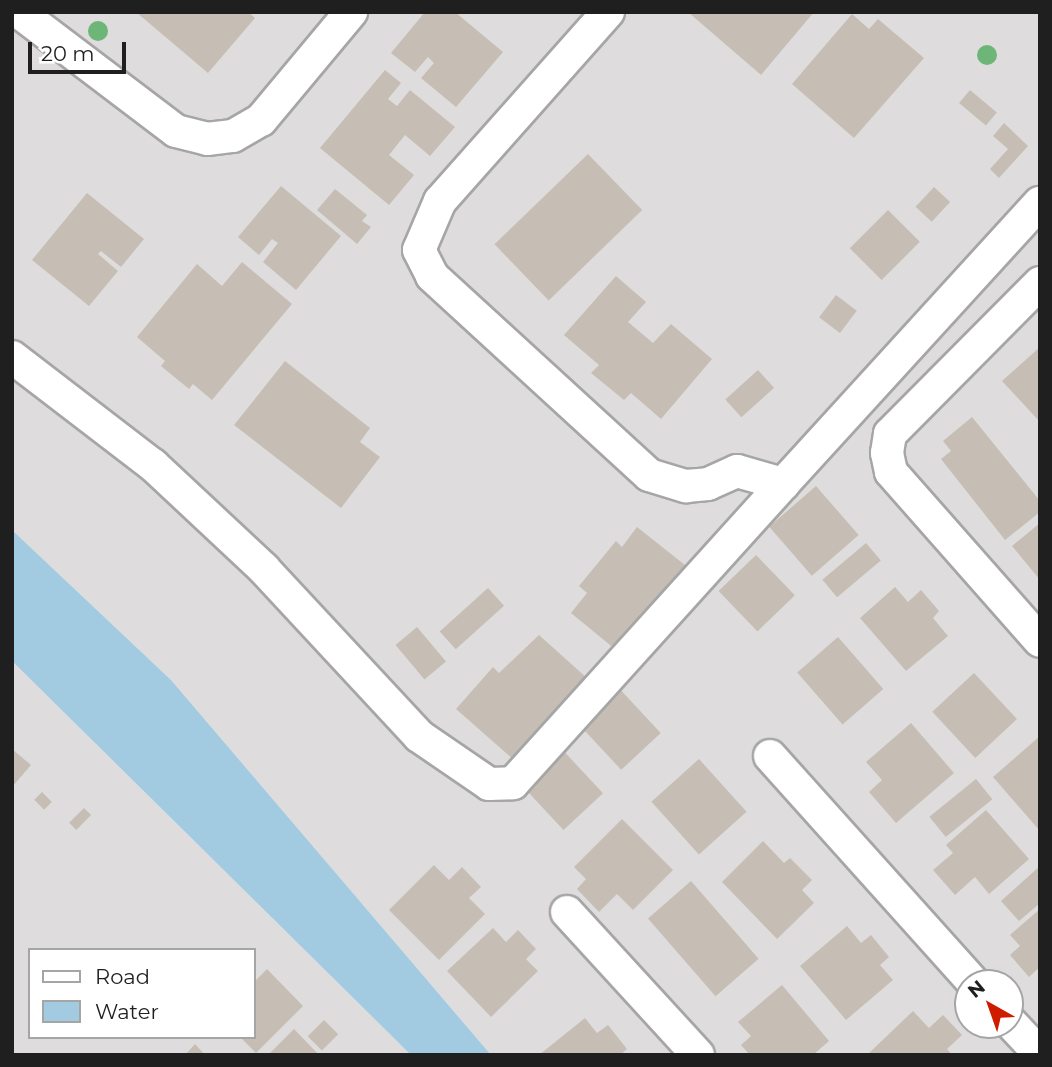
<!DOCTYPE html>
<style>
body{margin:0}
#map{position:relative;width:1052px;height:1067px;overflow:hidden;background:#f1eee5;font-family:Montserrat,sans-serif}
div>[style]{position:absolute}
[style*='--x']{left:calc(var(--x)*1px);top:calc(var(--y)*1px);width:calc(var(--w)*1px);rotate:calc(var(--a)*1deg)}
.residential>*{inset:0;background:#dedcdc}
.water>*{inset:0;background:#a2cbe2}
.building>*{inset:0;background:#c6beb4;transform-origin:0 0}
.roads{filter:drop-shadow(2px 0 #a6a6a6) drop-shadow(-2px 0 #a6a6a6) drop-shadow(0 2px #a6a6a6) drop-shadow(0 -2px #a6a6a6)}
.minor>*{height:32px;margin:-16px;padding:0 16px;transform-origin:16px;border-radius:16px;background:#fff}
.trees>*{width:20px;height:20px;margin:-10px;border-radius:50%;background:#6eb678}
span{translate:-50% -50%;white-space:nowrap;text-align:center;line-height:1.15;-webkit-text-stroke:5px #fff;paint-order:stroke}
.frame{position:absolute;inset:0;border:14px solid #1f1f1f;pointer-events:none}
.legend{position:absolute;left:28px;top:948px;width:228px;height:91px;box-sizing:border-box;background:#fff;border:2px solid #a5a5a5;margin:0;padding:9px 12px;list-style:none;font-size:21px;color:#1f1f1f}
.legend li{display:flex;align-items:center;gap:14px;height:35px}
.legend b{width:35px;border:2px solid #a5a5a5}
.north{position:absolute;left:954px;top:969px;width:70px;height:70px;box-sizing:border-box;background:#fff;border:2px solid #a5a5a5;border-radius:50%;rotate:320deg;font-size:19px;font-weight:700;line-height:28px;text-align:center;color:#1f1f1f}
.north::after{content:'';display:block;margin:auto;width:24px;height:32px;background:#cf1b00;clip-path:polygon(50% 0,100% 100%,50% 72%,0 100%)}
.scale{position:absolute;left:28px;top:42px;width:98px;height:32px;box-sizing:border-box;border:4px solid #1f1f1f;border-top:0;padding-left:9px;font-size:21px;line-height:24px;white-space:nowrap;color:#1f1f1f;-webkit-text-stroke:5px #fff;paint-order:stroke}
</style>
<div id="map">
<div class="residential">
<div style="clip-path:polygon(evenodd,12px 12px,1040px 12px,1040px 1055px,491px 1055px,171px 680px,12px 530px,12px 12px,968px 983px,1010px 983px,1010px 1025px,968px 1025px,968px 983px)"></div>
<div style="clip-path:polygon(evenodd,12px 661px,353px 998px,411px 1055px,12px 1055px,12px 661px,30px 950px,254px 950px,254px 1037px,30px 1037px,30px 950px)"></div>
</div>
<div class="water">
<div style="clip-path:polygon(12px 530px,171px 680px,491px 1055px,411px 1055px,12px 661px)"></div>
</div>
<div class="building">
<div style="clip-path:polygon(136px 12px,248px 12px,255px 18px,208px 73px)"></div>
<div style="clip-path:polygon(425px 12px,455px 12px,503px 52px,456px 107px,421px 78px,434px 63px,428px 57px,415px 72px,391px 53px)"></div>
<div style="clip-path:polygon(688px 12px,814px 12px,761px 75px)"></div>
<div style="clip-path:polygon(852px 14px,869px 29px,878px 19px,924px 58px,854px 138px,792px 84px)"></div>
<div style="clip-path:polygon(385px 70px,401px 83px,388px 99px,397px 106px,410px 90px,455px 127px,430px 156px,405px 135px,389px 155px,414px 175px,389px 205px,320px 148px)"></div>
<div style="left:970px;top:90px;width:35px;height:17px;rotate:40deg"></div>
<div style="clip-path:polygon(1004px 123px,1028px 146px,999px 178px,990px 169px,1008px 149px,993px 136px)"></div>
<div style="left:588px;top:154px;width:78px;height:130px;rotate:46deg"></div>
<div style="clip-path:polygon(281px 186px,341px 236px,296px 290px,263px 262px,278px 243px,272px 239px,259px 255px,238px 237px)"></div>
<div style="left:934px;top:187px;width:22px;height:27px;rotate:43deg"></div>
<div style="clip-path:polygon(335px 189px,367px 215px,362px 221px,371px 227px,357px 244px,317px 210px)"></div>
<div style="clip-path:polygon(87px 193px,144px 239px,121px 267px,101px 251px,98px 254px,118px 271px,89px 306px,32px 260px)"></div>
<div style="left:888px;top:210px;width:45px;height:54px;rotate:45deg"></div>
<div style="clip-path:polygon(242px 262px,292px 304px,212px 400px,193px 384px,189px 389px,161px 366px,165px 361px,137px 337px,197px 264px,222px 286px)"></div>
<div style="clip-path:polygon(616px 276px,646px 302px,628px 322px,653px 343px,671px 324px,712px 359px,661px 419px,631px 393px,624px 400px,591px 373px,599px 365px,564px 335px)"></div>
<div style="left:836px;top:295px;width:26px;height:28px;rotate:37deg"></div>
<div style="clip-path:polygon(1040px 347px,1040px 422px,1002px 381px)"></div>
<div style="clip-path:polygon(285px 361px,370px 428px,360px 442px,380px 457px,341px 508px,234px 425px)"></div>
<div style="left:758px;top:370px;width:24px;height:44px;rotate:48deg"></div>
<div style="clip-path:polygon(972px 417px,1040px 501px,1040px 512px,1005px 540px,941px 459px,951px 451px,943px 441px)"></div>
<div style="left:816px;top:486px;width:65px;height:62px;rotate:49deg"></div>
<div style="clip-path:polygon(1040px 523px,1040px 580px,1012px 546px)"></div>
<div style="clip-path:polygon(637px 527px,690px 569px,621px 654px,571px 613px,587px 593px,579px 586px,616px 541px,622px 547px)"></div>
<div style="left:866px;top:543px;width:23px;height:57px;rotate:50deg"></div>
<div style="left:756px;top:555px;width:56px;height:52px;rotate:46deg"></div>
<div style="clip-path:polygon(895px 587px,908px 602px,921px 590px,939px 611px,933px 618px,948px 636px,906px 671px,860px 618px)"></div>
<div style="left:488px;top:588px;width:24px;height:65px;rotate:48deg"></div>
<div style="left:417px;top:627px;width:45px;height:28px;rotate:50deg"></div>
<div style="clip-path:polygon(539px 635px,588px 679px,515px 761px,456px 709px,493px 667px,499px 673px)"></div>
<div style="left:838px;top:637px;width:69px;height:54px;rotate:49deg"></div>
<div style="left:974px;top:673px;width:63px;height:57px;rotate:47deg"></div>
<div style="left:615px;top:684px;width:67px;height:54px;rotate:47deg"></div>
<div style="clip-path:polygon(911px 723px,954px 773px,896px 823px,869px 792px,882px 780px,866px 762px)"></div>
<div style="clip-path:polygon(1040px 736px,1040px 831px,993px 777px)"></div>
<div style="left:558px;top:745px;width:66px;height:54px;rotate:47deg"></div>
<div style="clip-path:polygon(12px 749px,31px 765px,12px 787px)"></div>
<div style="left:699px;top:759px;width:71px;height:64px;rotate:48deg"></div>
<div style="left:976px;top:779px;width:26px;height:60px;rotate:51deg"></div>
<div style="left:42px;top:792px;width:14px;height:11px;rotate:45deg"></div>
<div style="left:84px;top:808px;width:10px;height:21px;rotate:45deg"></div>
<div style="clip-path:polygon(986px 810px,1029px 859px,989px 894px,975px 877px,955px 895px,933px 870px,953px 853px,946px 845px)"></div>
<div style="clip-path:polygon(622px 819px,673px 870px,633px 910px,617px 894px,599px 912px,577px 889px,586px 879px,574px 867px)"></div>
<div style="clip-path:polygon(763px 841px,784px 863px,790px 858px,812px 880px,802px 890px,814px 903px,777px 939px,722px 882px)"></div>
<div style="clip-path:polygon(434px 865px,449px 880px,462px 867px,481px 887px,469px 898px,485px 914px,439px 960px,389px 910px)"></div>
<div style="clip-path:polygon(1040px 866px,1040px 903px,1019px 921px,1001px 901px)"></div>
<div style="left:691px;top:881px;width:103px;height:57px;rotate:49deg"></div>
<div style="clip-path:polygon(1040px 909px,1040px 967px,1029px 977px,1010px 955px,1020px 946px,1010px 935px)"></div>
<div style="clip-path:polygon(847px 926px,861px 943px,871px 935px,889px 957px,880px 965px,893px 980px,846px 1020px,800px 966px)"></div>
<div style="clip-path:polygon(493px 928px,506px 942px,518px 930px,536px 949px,526px 959px,538px 971px,491px 1017px,447px 971px)"></div>
<div style="clip-path:polygon(267px 969px,303px 1006px,256px 1053px,240px 1037px,254px 1037px,254px 982px)"></div>
<div style="clip-path:polygon(782px 985px,829px 1041px,813px 1055px,750px 1055px,741px 1045px,751px 1036px,738px 1022px)"></div>
<div style="clip-path:polygon(913px 1011px,929px 1028px,943px 1015px,962px 1035px,947px 1049px,952px 1055px,867px 1055px)"></div>
<div style="clip-path:polygon(585px 1018px,597px 1033px,608px 1025px,627px 1049px,620px 1055px,539px 1055px)"></div>
<div style="left:324px;top:1020px;width:20px;height:23px;rotate:45deg"></div>
<div style="clip-path:polygon(294px 1029px,319px 1055px,268px 1055px)"></div>
<div style="clip-path:polygon(195px 1044px,205px 1055px,185px 1055px)"></div>
</div>
<div class="roads">
<div class="minor">
<div style="--x:19;--y:12;--w:197;--a:37.2"></div>
<div style="--x:176;--y:131;--w:32;--a:14"></div>
<div style="--x:207;--y:139;--w:26;--a:-7"></div>
<div style="--x:233;--y:136;--w:32;--a:-30"></div>
<div style="--x:261;--y:120;--w:141;--a:-50.2"></div>
<div style="--x:608;--y:12;--w:253;--a:131.6"></div>
<div style="--x:440;--y:201;--w:53;--a:113.2"></div>
<div style="--x:419;--y:250;--w:29;--a:63"></div>
<div style="--x:432;--y:276;--w:294;--a:42.5"></div>
<div style="--x:649;--y:475;--w:39;--a:17"></div>
<div style="--x:686;--y:486;--w:22;--a:-5"></div>
<div style="--x:708;--y:484;--w:32;--a:-24"></div>
<div style="--x:737;--y:471;--w:48;--a:15.8"></div>
<div style="--x:783;--y:484;--w:381;--a:-47.6"></div>
<div style="--x:1040;--y:283;--w:213;--a:134.8"></div>
<div style="--x:890;--y:434;--w:19;--a:99"></div>
<div style="--x:887;--y:453;--w:19;--a:78"></div>
<div style="--x:891;--y:472;--w:225;--a:48.6"></div>
<div style="--x:12;--y:357;--w:178;--a:37.5"></div>
<div style="--x:153;--y:465;--w:152;--a:43.1"></div>
<div style="--x:264;--y:569;--w:228;--a:47.1"></div>
<div style="--x:419;--y:736;--w:85;--a:34.4"></div>
<div style="--x:489;--y:784;--w:24;--a:-2"></div>
<div style="--x:513;--y:783;--w:403;--a:-47.9"></div>
<div style="--x:770;--y:756;--w:305;--a:48.1"></div>
<div style="--x:567;--y:912;--w:194;--a:47.5"></div>
<div style="--x:1010;--y:1022;--w:44;--a:46.8"></div>
</div>
</div>
<div class="trees">
<div style="left:98px;top:31px"></div>
<div style="left:987px;top:55px"></div>
</div>
<div class="frame"></div>
<ul class="legend">
<li><b style="height:9px;background:#fff"></b>Road</li>
<li><b style="height:19px;background:#a2cbe2"></b>Water</li>
</ul>
<div class="north">N</div>
<div class="scale">20 m</div>
</div>
